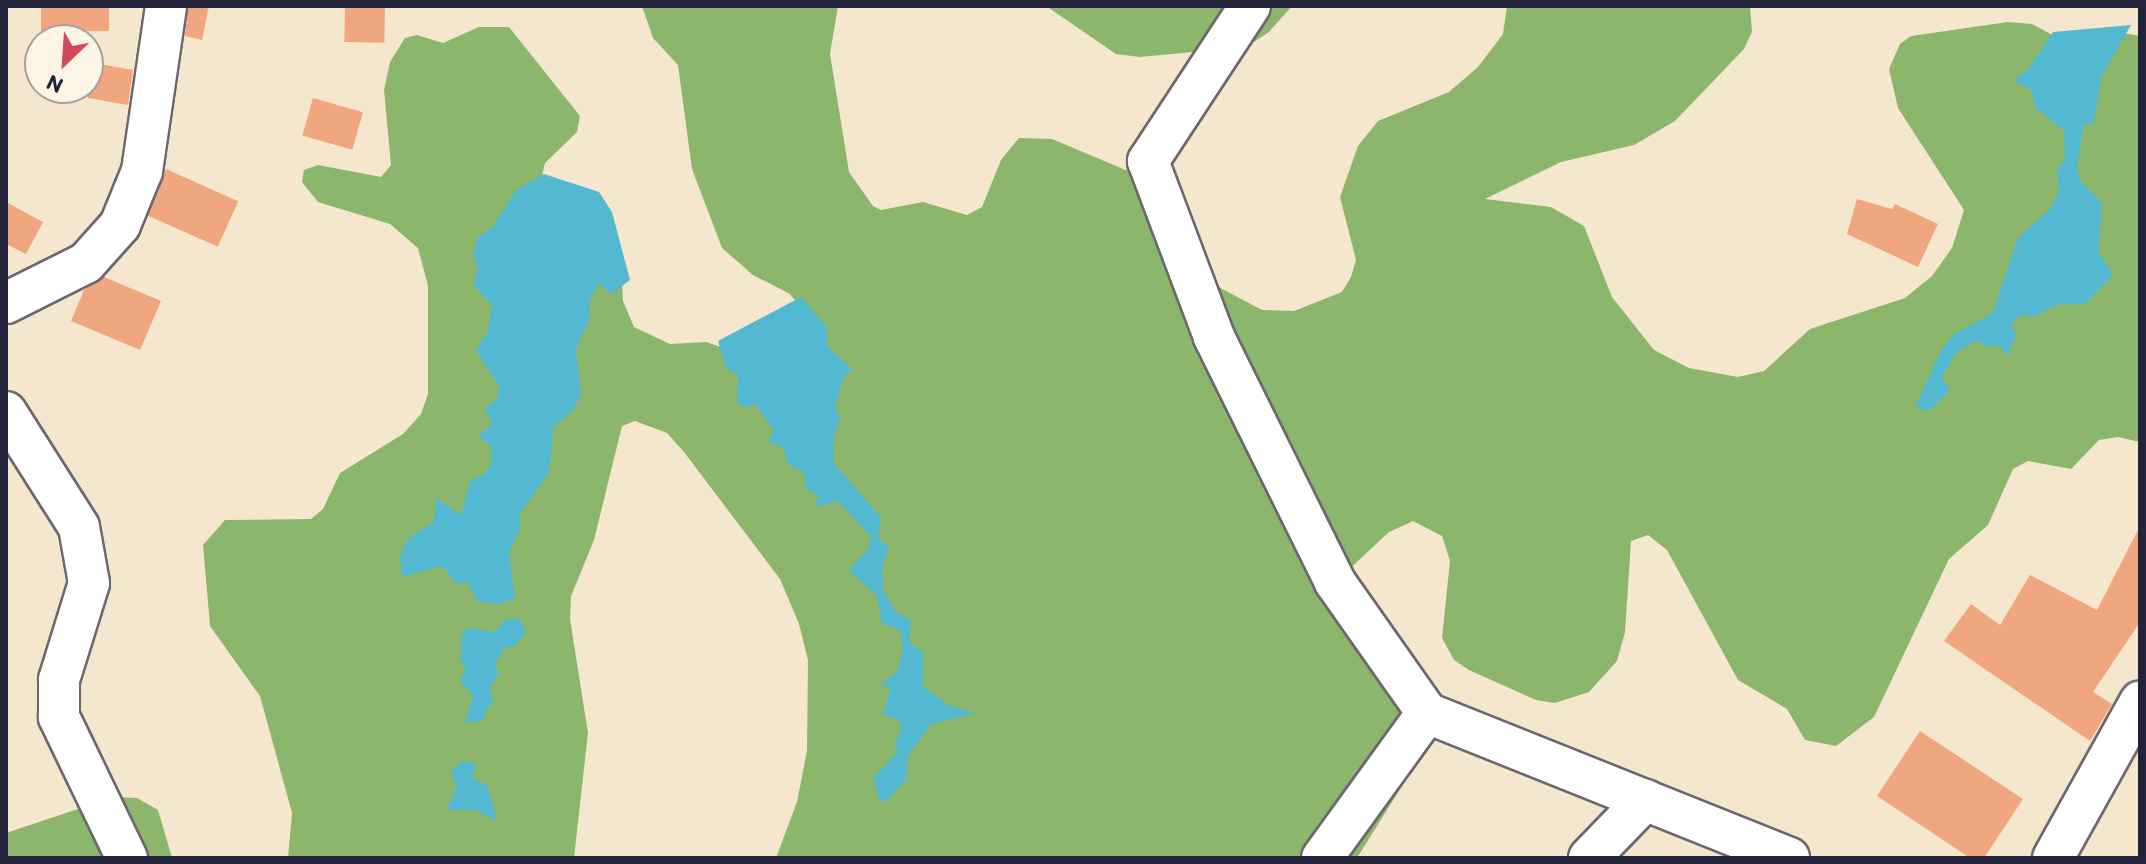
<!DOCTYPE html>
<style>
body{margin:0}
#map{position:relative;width:2146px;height:864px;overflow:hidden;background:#f5e7ce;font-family:Itim,sans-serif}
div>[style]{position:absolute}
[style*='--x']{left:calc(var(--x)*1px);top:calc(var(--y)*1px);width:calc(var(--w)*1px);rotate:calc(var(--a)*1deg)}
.forest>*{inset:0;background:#8bb66c}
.water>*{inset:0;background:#53b8d1}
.building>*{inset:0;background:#f0a780;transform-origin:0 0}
.roads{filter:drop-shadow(2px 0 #6c676e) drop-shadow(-2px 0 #6c676e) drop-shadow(0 2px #6c676e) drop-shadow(0 -2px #6c676e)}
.minor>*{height:40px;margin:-20px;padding:0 20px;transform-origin:20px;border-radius:20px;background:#fff}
span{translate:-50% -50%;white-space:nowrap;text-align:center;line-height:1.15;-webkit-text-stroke:6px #fcf5e5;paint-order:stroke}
.frame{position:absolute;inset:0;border:8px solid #22223b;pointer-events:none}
.north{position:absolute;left:24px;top:24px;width:80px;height:80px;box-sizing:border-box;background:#fcf5e5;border:2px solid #a5a1a1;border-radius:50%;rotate:205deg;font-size:22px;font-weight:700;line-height:32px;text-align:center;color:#22223b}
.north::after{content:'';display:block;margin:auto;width:28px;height:36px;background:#d1495b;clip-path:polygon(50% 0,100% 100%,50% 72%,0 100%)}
</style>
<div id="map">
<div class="forest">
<div style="clip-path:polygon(642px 6px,838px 6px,830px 54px,849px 172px,873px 206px,881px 210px,923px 202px,967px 215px,982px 207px,1001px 160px,1019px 138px,1052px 139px,1147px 179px,1211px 283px,1262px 310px,1294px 311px,1342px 292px,1351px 277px,1356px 260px,1340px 197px,1358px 146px,1378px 121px,1449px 92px,1478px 67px,1503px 34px,1507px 6px,1750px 6px,1752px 32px,1744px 49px,1675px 121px,1634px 145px,1561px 162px,1485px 199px,1551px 207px,1584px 226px,1612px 297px,1654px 350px,1689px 368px,1738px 377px,1764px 371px,1810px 329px,1905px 298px,1932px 276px,1952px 248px,1964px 210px,1898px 108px,1889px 69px,1900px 44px,1911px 36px,2008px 22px,2032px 24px,2058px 38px,2069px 164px,2064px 201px,1997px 334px,2076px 198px,2069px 120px,2118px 32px,2140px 36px,2140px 442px,2118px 437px,2099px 440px,2071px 469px,2028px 461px,2013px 469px,1988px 525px,1949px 559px,1874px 717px,1836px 746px,1805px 740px,1787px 709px,1738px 680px,1667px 550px,1648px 535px,1631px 541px,1625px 632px,1617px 661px,1589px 692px,1555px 703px,1536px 700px,1469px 670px,1454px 660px,1442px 638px,1450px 561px,1442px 536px,1413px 521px,1389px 532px,1345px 573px,1430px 741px,1357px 858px,776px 858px,797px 802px,807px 751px,808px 660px,799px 624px,780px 579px,684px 452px,667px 433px,635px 421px,622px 426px,594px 540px,571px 596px,570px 619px,588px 733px,574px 858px,288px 858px,292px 813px,260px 696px,210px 626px,203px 545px,225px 520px,311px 519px,323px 509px,340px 473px,403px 434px,421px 414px,428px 394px,428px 286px,418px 248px,390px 224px,318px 202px,302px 182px,304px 170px,318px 165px,381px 177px,391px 165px,384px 90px,390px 62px,405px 38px,417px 35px,443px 43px,479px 27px,509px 27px,580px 116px,577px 132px,545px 163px,540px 184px,508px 382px,489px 586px,590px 276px,622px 277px,623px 301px,634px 327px,670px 344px,706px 342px,736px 352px,812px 322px,790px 294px,753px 275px,722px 248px,692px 169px,678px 65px,653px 38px)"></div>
<div style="clip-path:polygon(1046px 6px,1292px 6px,1269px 32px,1246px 47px,1140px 57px,1116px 54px)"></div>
<div style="clip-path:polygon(114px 797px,137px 798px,158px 810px,172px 858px,6px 858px,6px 833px)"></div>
</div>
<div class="water">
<div style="clip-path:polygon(2131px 25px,2101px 77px,2094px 122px,2083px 126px,2077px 167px,2081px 182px,2102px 203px,2098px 252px,2113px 275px,2084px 305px,2060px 303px,2035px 316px,2020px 315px,2011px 325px,2016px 335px,2008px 356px,1999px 345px,1987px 347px,1977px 340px,1956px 353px,1941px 378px,1950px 390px,1929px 411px,1915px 407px,1941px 350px,1955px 333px,1992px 314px,2018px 238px,2051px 208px,2059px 191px,2057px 171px,2065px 158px,2064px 131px,2036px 108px,2031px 90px,2013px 80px,2027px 71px,2053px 32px)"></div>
<div style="clip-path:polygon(544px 174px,599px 192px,612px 212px,630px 280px,612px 294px,598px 283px,590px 300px,589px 319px,576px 349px,581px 394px,574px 409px,553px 427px,549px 472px,519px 515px,520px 529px,509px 553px,515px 599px,498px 604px,477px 601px,467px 582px,457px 584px,442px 566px,402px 577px,400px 555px,409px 538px,434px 522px,436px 498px,461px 515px,470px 481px,485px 474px,492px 461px,491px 446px,479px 436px,492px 423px,485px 409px,498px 397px,499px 386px,476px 351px,488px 331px,492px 305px,473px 285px,478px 270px,473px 254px,478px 237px,492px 228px,516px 190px)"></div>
<div style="clip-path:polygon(801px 297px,827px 327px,827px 346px,852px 369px,843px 378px,835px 406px,840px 420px,833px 438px,834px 463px,881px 518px,878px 537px,889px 548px,882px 567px,883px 590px,896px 612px,911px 621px,909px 641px,923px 653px,923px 687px,950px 706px,976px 713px,931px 724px,908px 756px,906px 780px,885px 802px,879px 800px,873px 778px,898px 752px,894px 748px,901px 729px,899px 720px,883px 714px,891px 687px,880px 686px,897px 671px,903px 651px,901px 631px,881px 622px,877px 596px,849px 570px,867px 551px,871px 537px,838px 501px,816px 507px,818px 495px,805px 488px,804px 472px,788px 464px,783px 448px,768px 441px,774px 431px,756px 405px,743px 407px,737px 402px,738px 375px,726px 368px,718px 341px)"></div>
<div style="clip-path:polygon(520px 619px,526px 633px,514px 646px,503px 649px,495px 665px,499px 673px,490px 688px,493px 704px,487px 707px,483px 721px,465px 723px,473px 695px,460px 681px,466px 669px,460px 661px,462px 635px,467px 628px,495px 632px,504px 620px)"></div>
<div style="clip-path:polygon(462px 761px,476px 764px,472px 778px,487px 785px,497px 821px,475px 810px,447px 810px,457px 787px,451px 772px)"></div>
</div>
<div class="building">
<div style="left:41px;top:6px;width:68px;height:25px"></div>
<div style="clip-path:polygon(188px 6px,209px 6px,202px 40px,185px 36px)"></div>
<div style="left:345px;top:7px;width:40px;height:35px;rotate:1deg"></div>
<div style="clip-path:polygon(88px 62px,133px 70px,128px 105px,88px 98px)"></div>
<div style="left:313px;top:98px;width:52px;height:39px;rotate:16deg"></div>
<div style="left:166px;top:169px;width:79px;height:50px;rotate:24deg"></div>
<div style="clip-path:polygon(1857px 199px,1892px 209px,1895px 204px,1938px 224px,1918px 267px,1847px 234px)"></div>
<div style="clip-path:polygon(6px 202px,43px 222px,26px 254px,6px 244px)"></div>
<div style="clip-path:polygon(104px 277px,161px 301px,140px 350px,71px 321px,84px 290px)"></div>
<div style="clip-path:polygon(2140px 526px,2140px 622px,2093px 692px,2112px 704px,2090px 741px,1944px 641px,1971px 604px,2000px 625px,2030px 575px,2097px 610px)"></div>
<div style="clip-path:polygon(1920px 731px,2023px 799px,1984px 858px,1970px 858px,1877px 796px)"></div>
</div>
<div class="roads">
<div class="minor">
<div style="--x:1250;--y:6;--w:186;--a:123.3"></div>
<div style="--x:1148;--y:161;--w:188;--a:69.4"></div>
<div style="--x:1214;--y:337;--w:273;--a:63.7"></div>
<div style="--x:1335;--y:582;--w:160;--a:54.9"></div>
<div style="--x:1427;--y:713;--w:390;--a:21.8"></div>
<div style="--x:6;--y:303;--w:89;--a:-26.6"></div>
<div style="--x:86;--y:263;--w:51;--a:-48.2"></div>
<div style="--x:120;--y:225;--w:58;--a:-67.8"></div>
<div style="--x:142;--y:171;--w:167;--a:-81.7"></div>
<div style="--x:6;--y:412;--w:136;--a:57.6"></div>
<div style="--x:79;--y:527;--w:57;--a:79.9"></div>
<div style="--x:89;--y:583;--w:102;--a:107.2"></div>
<div style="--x:59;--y:680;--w:37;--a:90"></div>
<div style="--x:59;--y:717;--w:157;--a:64.3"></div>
<div style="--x:1322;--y:858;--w:179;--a:-54.1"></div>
<div style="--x:1589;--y:858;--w:81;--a:-46"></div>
<div style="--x:2053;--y:858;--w:179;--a:-60.9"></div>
</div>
</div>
<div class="frame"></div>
<div class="north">N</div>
</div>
